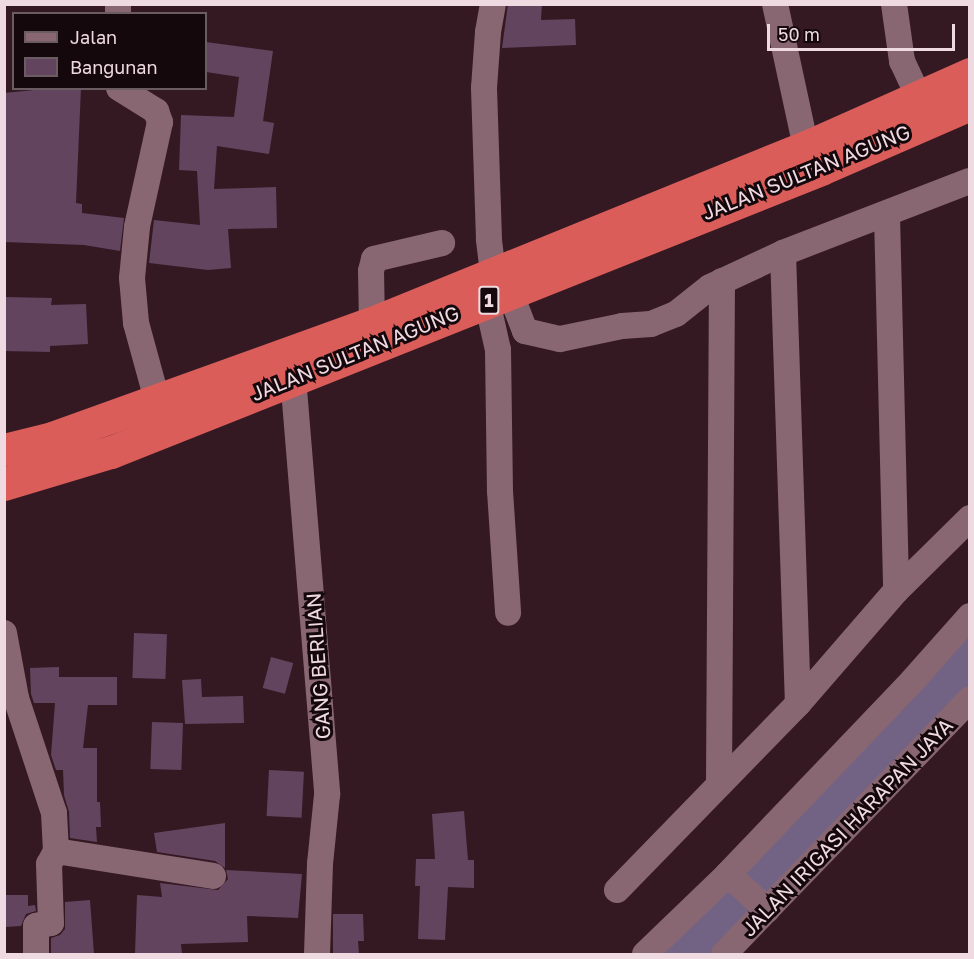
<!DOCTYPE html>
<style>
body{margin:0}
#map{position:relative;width:974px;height:959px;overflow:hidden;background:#341923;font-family:"Golos Text",sans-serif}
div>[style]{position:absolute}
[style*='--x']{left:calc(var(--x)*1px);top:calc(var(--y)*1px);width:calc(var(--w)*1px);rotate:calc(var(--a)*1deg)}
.river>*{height:45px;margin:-22.5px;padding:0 22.5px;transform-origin:22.5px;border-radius:22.5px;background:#726385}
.building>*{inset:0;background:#62445e;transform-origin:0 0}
.minor>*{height:26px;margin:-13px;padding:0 13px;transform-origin:13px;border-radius:13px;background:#886772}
.highway>*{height:33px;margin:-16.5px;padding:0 16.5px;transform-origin:16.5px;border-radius:16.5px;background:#da5d5a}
span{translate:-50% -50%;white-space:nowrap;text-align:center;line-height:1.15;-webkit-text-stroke:6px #14080c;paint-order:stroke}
.shield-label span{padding:2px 4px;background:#14080c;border:2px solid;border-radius:4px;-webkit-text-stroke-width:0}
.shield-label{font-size:18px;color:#eedae0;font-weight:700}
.street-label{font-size:20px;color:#eedae0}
.frame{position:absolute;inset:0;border:6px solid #eedae0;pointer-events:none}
.legend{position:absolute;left:12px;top:12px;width:195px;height:78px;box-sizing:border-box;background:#14080c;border:2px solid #6b5c61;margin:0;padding:8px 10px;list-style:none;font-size:18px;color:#eedae0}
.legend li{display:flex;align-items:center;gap:12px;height:30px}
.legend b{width:30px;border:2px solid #6b5c61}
.scale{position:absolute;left:767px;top:24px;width:188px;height:27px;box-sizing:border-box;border:3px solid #eedae0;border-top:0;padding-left:8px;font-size:18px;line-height:21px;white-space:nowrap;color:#eedae0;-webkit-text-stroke:4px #14080c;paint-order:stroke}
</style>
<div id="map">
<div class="river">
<div style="--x:679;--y:954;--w:419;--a:-46.1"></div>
</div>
<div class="building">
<div style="clip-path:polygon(508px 4px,542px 4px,541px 20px,575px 19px,576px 45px,502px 48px)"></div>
<div style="clip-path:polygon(206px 42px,273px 51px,263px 121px,274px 123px,269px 154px,217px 146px,214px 189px,276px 187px,277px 228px,228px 229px,231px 268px,208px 270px,149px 263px,154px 220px,200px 225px,197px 171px,179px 170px,181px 115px,234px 117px,239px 77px,206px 72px)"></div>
<div style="clip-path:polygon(54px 88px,81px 88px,76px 203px,82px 204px,82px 213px,124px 218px,120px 251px,84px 245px,4px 242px,4px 93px)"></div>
<div style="clip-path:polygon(4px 297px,52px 298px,51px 305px,86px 304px,88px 344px,50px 346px,50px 352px,4px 351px)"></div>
<div style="left:134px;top:633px;width:33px;height:45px;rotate:2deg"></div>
<div style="left:271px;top:657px;width:23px;height:32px;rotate:15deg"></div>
<div style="clip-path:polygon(59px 667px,59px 677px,117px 677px,117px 705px,88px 705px,83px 748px,97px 748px,97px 802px,100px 802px,101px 827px,96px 827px,97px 842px,70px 838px,69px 812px,64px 795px,63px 770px,56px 770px,51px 755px,55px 703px,34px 703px,31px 694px,30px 668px)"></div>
<div style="clip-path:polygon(201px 679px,202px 697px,243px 696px,244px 723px,185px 724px,182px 680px)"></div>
<div style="left:152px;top:722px;width:31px;height:47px;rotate:2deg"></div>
<div style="left:269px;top:770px;width:35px;height:46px;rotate:3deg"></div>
<div style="clip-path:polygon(464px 811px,468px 860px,474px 860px,474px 888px,448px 887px,445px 940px,418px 939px,420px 886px,415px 886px,416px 859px,435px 859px,432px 814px)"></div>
<div style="clip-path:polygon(225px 823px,225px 868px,215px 861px,157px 852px,154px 833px)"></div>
<div style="clip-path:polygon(226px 870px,302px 874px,298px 918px,247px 916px,248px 942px,181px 944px,182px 954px,135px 954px,137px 895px,162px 897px,160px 883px,218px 890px,228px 879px)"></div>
<div style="clip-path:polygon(4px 895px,28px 895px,28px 906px,35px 905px,36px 911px,26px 914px,21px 926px,4px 927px)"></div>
<div style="clip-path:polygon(90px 900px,94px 954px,51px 954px,51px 938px,60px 935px,65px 929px,65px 902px)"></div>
<div style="clip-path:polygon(333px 914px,363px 914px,364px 941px,358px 941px,359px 954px,333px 954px)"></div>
</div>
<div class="minor">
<div style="--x:775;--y:4;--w:146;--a:77.8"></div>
<div style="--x:894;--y:4;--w:58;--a:82"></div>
<div style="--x:902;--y:61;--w:38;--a:65"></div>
<div style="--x:118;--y:14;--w:10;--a:-90"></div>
<div style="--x:119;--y:88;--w:44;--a:31.9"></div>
<div style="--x:156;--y:111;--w:12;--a:70"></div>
<div style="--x:160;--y:122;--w:107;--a:102.4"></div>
<div style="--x:137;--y:227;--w:51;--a:95.6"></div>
<div style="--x:132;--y:278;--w:45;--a:84.9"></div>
<div style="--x:136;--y:323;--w:80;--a:74.7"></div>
<div style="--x:887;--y:215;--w:376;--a:88.6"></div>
<div style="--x:783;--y:253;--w:451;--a:88.1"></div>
<div style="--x:493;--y:273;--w:34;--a:-97"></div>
<div style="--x:489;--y:239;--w:151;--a:-91.9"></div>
<div style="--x:484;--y:88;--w:56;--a:-85.9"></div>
<div style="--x:488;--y:32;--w:28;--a:-80"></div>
<div style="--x:510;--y:292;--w:42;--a:69"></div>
<div style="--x:525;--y:331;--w:36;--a:13"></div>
<div style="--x:560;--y:339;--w:63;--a:-11.8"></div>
<div style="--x:622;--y:326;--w:29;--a:-4"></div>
<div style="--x:651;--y:324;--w:27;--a:-22"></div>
<div style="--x:676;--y:314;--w:43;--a:-38.5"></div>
<div style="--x:710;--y:287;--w:81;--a:-25"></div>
<div style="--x:783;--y:253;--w:200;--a:-21.1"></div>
<div style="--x:487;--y:301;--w:50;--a:77.3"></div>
<div style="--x:498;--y:350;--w:141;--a:89.2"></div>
<div style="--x:500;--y:491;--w:122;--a:86.2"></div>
<div style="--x:372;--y:323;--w:52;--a:-91.1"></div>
<div style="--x:371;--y:271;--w:12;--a:-76"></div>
<div style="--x:374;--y:259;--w:70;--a:-13.2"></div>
<div style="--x:293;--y:377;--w:419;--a:85.3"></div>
<div style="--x:327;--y:795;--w:69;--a:95.8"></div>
<div style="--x:320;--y:864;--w:90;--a:91.9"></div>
<div style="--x:4;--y:633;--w:66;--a:79.5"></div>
<div style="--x:16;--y:698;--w:121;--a:71.7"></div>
<div style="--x:54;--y:813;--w:38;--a:87"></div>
<div style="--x:56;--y:851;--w:15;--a:118"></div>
<div style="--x:49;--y:864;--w:59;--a:88.1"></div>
<div style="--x:51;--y:923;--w:15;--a:169"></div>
<div style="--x:36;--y:926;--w:28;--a:90"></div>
<div style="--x:719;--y:783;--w:502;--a:-89.66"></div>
<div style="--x:56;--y:851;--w:159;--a:9"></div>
<div style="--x:728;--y:874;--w:53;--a:42.7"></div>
<div style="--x:617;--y:890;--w:260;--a:-45.8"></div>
<div style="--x:798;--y:704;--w:150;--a:-49.1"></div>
<div style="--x:896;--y:591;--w:104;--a:-44.6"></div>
<div style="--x:645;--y:954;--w:115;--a:-43.9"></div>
<div style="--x:728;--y:874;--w:259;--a:-46.3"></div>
<div style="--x:907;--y:687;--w:95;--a:-48.4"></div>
<div style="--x:724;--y:954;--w:354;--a:-46"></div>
</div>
<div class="highway">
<div style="--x:4;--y:450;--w:49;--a:-14"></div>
<div style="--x:52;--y:438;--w:340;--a:-19.8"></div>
<div style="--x:372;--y:323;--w:468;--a:-22.1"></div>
<div style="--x:806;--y:147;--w:180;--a:-24"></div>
<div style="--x:4;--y:484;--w:112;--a:-16.7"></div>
<div style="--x:111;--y:452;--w:764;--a:-21.73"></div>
<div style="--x:821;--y:169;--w:163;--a:-23.6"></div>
</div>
<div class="shield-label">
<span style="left:489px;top:300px">1</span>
</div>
<div class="street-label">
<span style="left:806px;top:172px;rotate:-22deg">JALAN SULTAN AGUNG</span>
<span style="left:355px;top:353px;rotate:-22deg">JALAN SULTAN AGUNG</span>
<span style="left:318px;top:666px;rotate:-94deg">GANG BERLIAN</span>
<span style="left:847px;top:827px;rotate:-46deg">JALAN IRIGASI HARAPAN JAYA</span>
</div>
<div class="frame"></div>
<ul class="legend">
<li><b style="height:8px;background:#886772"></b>Jalan</li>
<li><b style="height:16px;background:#62445e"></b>Bangunan</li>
</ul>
<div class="scale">50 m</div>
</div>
